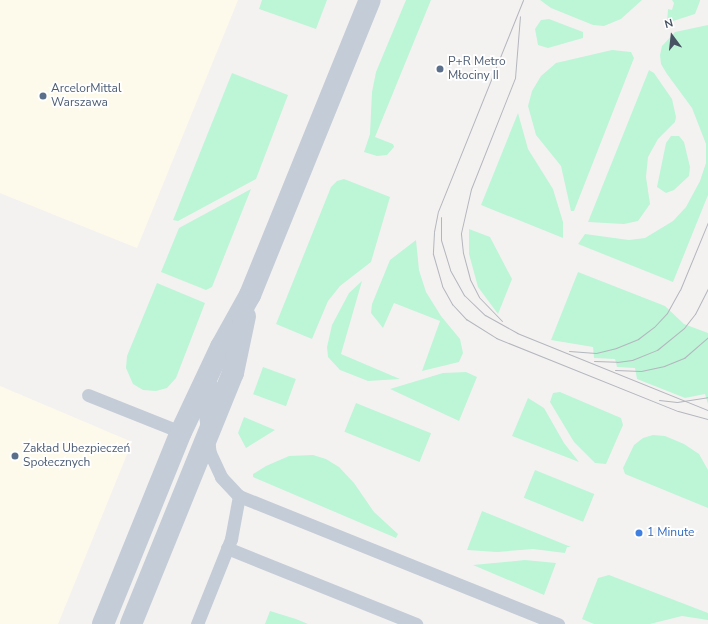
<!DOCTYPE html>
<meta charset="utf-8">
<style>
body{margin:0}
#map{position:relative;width:708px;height:624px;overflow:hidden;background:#f4f2f1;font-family:"Nunito Sans",sans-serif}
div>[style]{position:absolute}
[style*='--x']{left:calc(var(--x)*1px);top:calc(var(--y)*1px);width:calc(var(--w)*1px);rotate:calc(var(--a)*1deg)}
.commercial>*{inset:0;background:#fefaeb}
.green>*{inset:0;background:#bdf5d7;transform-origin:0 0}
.lane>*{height:13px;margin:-6.5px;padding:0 6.5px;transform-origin:6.5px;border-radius:6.5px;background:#c4ccd7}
.street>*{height:22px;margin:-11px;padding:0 11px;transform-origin:11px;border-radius:11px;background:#c4ccd7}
.tram>*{height:1px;margin:-0.5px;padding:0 0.5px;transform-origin:0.5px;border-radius:0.5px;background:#b3b6bd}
.dots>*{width:11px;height:11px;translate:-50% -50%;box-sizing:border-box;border:2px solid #fff;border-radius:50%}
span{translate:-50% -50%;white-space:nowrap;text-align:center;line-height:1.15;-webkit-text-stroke:3.5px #fff;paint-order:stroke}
.service-label{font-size:12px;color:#4e5e75}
.left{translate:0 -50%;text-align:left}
.shop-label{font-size:12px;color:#366cbe}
.north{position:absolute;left:652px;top:16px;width:40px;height:40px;-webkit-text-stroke:3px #fff;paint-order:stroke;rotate:345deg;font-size:11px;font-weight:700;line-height:16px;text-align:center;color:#475362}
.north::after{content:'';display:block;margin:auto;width:14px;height:18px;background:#475362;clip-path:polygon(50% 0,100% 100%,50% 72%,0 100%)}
</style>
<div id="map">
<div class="commercial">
<div style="clip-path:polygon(0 0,238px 0,137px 248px,0 193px)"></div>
<div style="clip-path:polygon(0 386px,132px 442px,58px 624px,0 624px)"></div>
</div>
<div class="green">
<div style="clip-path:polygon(262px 0,327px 0,316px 29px,259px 9px)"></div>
<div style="clip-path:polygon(406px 0,431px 0,375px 137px,393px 144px,394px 147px,387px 155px,377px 156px,364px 152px,370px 134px,372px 92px,376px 72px)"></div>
<div style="clip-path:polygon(540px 0,642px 0,621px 19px,604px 26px,593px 25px,551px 8px)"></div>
<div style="clip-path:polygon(672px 0,700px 0,700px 1px,695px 14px,667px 23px,668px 9px,672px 10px,674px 3px)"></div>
<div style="clip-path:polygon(549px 19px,583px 32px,583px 38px,548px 48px,538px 45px,535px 29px,541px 20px)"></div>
<div style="clip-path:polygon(708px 25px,708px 195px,673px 282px,578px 244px,585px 234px,629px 240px,645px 238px,673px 221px,686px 207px,700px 181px,706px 163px,706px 144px,692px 108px,667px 74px,661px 64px,660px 55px,662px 46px,675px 32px)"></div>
<div style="clip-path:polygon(612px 50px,631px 52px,634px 58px,574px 211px,571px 211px,561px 166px,536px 135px,528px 106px,532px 91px,541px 76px,556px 63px)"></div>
<div style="clip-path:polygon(649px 70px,654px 73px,672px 99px,676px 117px,675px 122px,658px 139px,648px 157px,646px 177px,650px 204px,638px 221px,624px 224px,588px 222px)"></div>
<div style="clip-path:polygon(232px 73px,288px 95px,256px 179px,178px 221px,173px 220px)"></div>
<div style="clip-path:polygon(518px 113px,528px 149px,553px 189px,563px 222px,563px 238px,481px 205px)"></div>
<div style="clip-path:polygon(671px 136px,679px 136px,684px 142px,690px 167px,689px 176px,674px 190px,666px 193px,657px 187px,666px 143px)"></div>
<div style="clip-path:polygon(344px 179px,390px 197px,371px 262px,340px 286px,328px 301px,312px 339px,276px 324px,331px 187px,337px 181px)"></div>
<div style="clip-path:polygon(251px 189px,212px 287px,206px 290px,161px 272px,179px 228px)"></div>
<div style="clip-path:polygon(469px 229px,490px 237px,512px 279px,498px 314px,478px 287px,469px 254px)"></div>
<div style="clip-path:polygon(416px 240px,419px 270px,426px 292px,441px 316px,460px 339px,463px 353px,459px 362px,422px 371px,440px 321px,394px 303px,383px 328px,371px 313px,372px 304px,390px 260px)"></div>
<div style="clip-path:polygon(578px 272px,665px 306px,684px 324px,708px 333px,708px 404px,705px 394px,685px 398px,637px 379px,635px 368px,617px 367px,615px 359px,594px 358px,593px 347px,551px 340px)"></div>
<div style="clip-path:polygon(362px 281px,341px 354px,400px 379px,368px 381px,340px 370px,328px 357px,327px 347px,332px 325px,349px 293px)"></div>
<div style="clip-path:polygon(157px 283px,205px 303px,176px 378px,167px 388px,156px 391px,143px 390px,133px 384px,126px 368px,127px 356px)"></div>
<div style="left:263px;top:367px;width:35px;height:29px;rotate:20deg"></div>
<div style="clip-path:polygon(466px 372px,477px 377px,459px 421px,390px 389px,443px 373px)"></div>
<div style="clip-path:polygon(560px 392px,621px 418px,623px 425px,606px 464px,595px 463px,574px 442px,550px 402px,553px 393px)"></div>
<div style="clip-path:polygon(528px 398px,544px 408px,564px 443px,579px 462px,512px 436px)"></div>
<div style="left:356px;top:403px;width:81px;height:31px;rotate:22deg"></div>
<div style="clip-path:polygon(244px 417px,275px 430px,246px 448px,238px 433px)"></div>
<div style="clip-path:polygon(653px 435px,665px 436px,684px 444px,699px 454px,708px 470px,708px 508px,625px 474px,623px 468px,634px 445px,643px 438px)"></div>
<div style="clip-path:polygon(313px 455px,326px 459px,339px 467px,354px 483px,374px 512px,398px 534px,396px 538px,253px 477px,253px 474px,266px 466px,289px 456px)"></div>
<div style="left:535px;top:470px;width:64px;height:30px;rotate:22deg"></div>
<div style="clip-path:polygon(482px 511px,571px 547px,567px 547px,565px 553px,533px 549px,497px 552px,467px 550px)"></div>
<div style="clip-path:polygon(525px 560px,556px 563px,544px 595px,473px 565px)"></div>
<div style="clip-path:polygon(609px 575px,708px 613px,708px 620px,682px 616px,650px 624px,594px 624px,582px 619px,598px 578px)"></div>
<div style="clip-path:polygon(270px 611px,296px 619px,308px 624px,265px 624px)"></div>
</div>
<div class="lane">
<div style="--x:212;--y:386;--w:29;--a:104"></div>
<div style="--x:205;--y:414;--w:39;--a:83"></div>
<div style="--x:210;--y:453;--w:26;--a:65"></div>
<div style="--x:221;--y:477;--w:26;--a:47"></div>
<div style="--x:239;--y:496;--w:344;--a:21.9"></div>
<div style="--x:88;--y:395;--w:100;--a:21.7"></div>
<div style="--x:227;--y:548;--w:204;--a:21.9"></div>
<div style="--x:197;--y:624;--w:92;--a:-68.2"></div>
<div style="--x:231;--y:539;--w:44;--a:-79.5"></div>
</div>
<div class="street">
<div style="--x:103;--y:624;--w:207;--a:-67.9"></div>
<div style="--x:181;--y:432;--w:94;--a:-64.8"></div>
<div style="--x:221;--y:347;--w:60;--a:-60.9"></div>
<div style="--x:250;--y:295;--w:318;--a:-67.9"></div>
<div style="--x:131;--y:624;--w:271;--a:-67.9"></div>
<div style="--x:233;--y:373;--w:58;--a:-78.1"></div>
</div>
<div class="tram">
<div style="--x:523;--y:0;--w:227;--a:111.9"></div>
<div style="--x:438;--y:211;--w:21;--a:101"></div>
<div style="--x:434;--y:232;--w:22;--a:93"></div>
<div style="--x:433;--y:254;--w:33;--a:74"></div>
<div style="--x:442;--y:286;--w:21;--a:61"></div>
<div style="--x:452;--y:304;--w:21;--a:47"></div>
<div style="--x:466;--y:319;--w:36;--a:32"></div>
<div style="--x:496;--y:338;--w:196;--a:21.9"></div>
<div style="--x:678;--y:411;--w:31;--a:15"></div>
<div style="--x:441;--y:217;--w:23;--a:90"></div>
<div style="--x:441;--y:240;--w:31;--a:73"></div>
<div style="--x:450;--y:270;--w:29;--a:61"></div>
<div style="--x:464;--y:295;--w:29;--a:44"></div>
<div style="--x:485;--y:315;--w:37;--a:29"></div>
<div style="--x:517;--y:333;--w:206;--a:22"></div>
<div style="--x:502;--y:321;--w:33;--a:-134"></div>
<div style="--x:479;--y:297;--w:20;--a:-117"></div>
<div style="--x:470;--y:279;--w:27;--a:-105"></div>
<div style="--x:463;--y:253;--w:20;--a:-96"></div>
<div style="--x:461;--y:233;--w:45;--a:-77.2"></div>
<div style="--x:471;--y:189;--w:119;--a:-68.4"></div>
<div style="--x:515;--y:78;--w:62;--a:-85.4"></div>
<div style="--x:569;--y:351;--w:27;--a:4"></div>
<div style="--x:596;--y:353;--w:21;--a:-14"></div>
<div style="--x:616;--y:348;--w:24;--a:-22"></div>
<div style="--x:638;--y:339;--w:20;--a:-37"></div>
<div style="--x:654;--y:327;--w:19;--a:-47"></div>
<div style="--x:667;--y:313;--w:26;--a:-61"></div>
<div style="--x:680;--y:290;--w:74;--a:-67.6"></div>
<div style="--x:594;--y:361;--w:23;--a:2"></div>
<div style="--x:617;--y:362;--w:15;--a:-8"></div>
<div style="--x:632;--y:360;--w:27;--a:-22"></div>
<div style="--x:657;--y:350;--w:35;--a:-39"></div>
<div style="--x:684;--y:328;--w:18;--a:-52"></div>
<div style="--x:695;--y:314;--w:29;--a:-63"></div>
<div style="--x:615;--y:370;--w:26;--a:2"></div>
<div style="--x:641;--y:371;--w:24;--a:-12"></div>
<div style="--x:664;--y:366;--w:22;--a:-22"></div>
<div style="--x:684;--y:358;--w:32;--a:-41"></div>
<div style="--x:659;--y:400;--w:18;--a:6"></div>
<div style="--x:677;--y:402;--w:31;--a:-9"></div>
</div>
<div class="dots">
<div style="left:440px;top:69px;background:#5c6f8a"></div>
<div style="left:43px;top:96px;background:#5c6f8a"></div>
<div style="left:15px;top:456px;background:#5c6f8a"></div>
<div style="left:639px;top:533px;background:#3f7fe0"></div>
</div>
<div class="service-label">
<span class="left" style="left:448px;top:69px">P+R Metro<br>Młociny II</span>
<span class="left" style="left:51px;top:96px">ArcelorMittal<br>Warszawa</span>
<span class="left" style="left:23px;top:456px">Zakład Ubezpieczeń<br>Społecznych</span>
</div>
<div class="shop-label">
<span class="left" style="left:647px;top:533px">1 Minute</span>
</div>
<div class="north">N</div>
</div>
